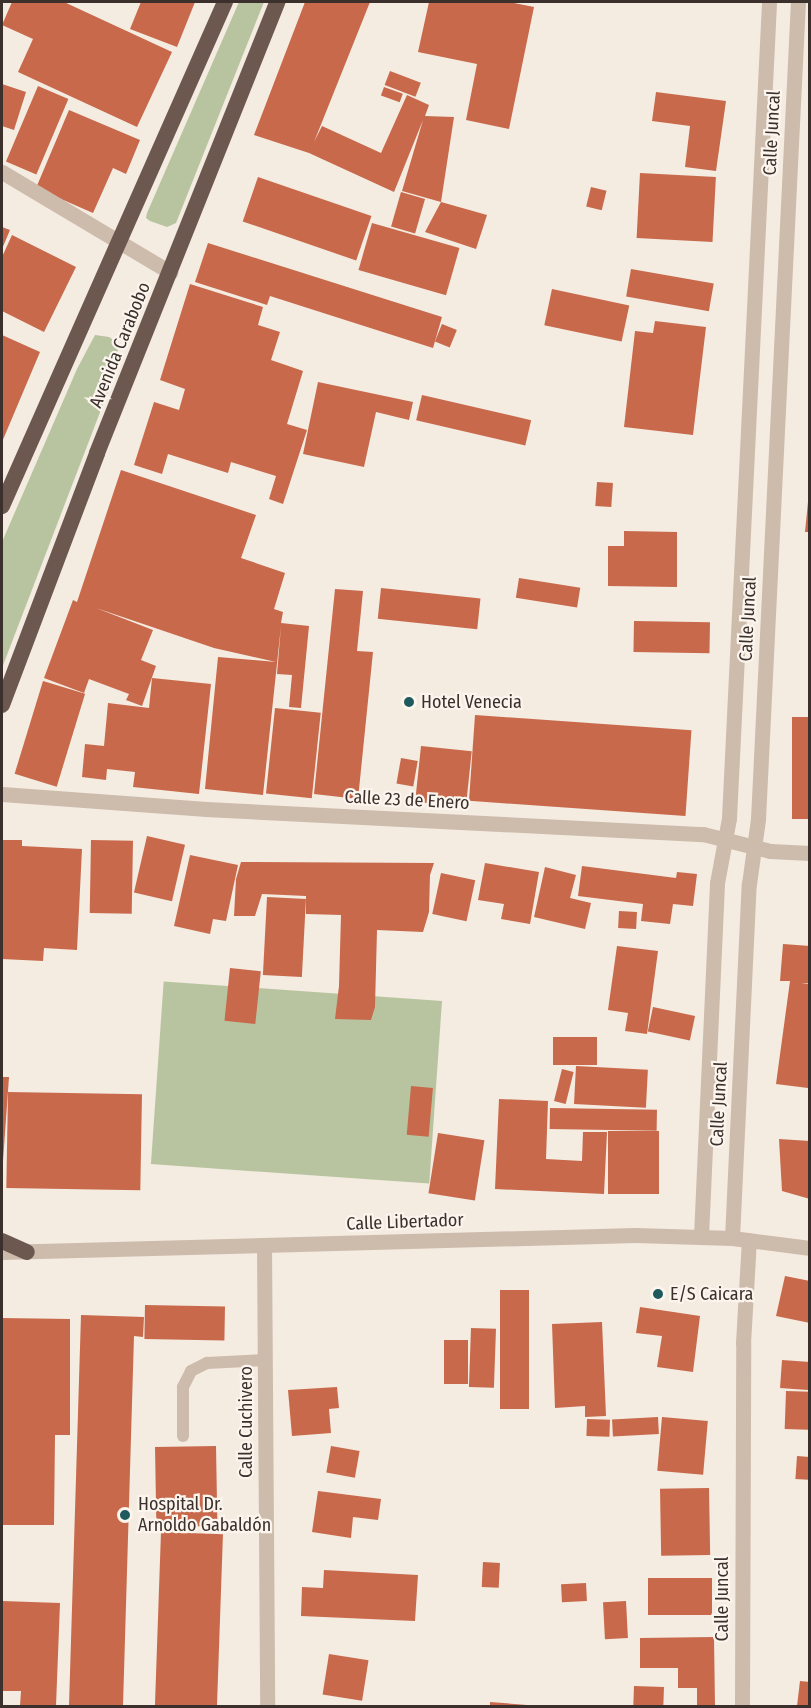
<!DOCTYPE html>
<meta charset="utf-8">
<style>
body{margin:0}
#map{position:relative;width:811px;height:1708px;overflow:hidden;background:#f4ebe1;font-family:"Fira Sans Condensed",sans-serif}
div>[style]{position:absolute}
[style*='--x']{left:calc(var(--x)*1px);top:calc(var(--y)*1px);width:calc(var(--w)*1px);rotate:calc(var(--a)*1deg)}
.green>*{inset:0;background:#b8c4a0;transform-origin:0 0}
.building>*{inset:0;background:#c8694b;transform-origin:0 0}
.service>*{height:12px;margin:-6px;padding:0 6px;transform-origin:6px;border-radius:6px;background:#cdbbac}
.minor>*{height:15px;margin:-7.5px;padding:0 7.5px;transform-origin:7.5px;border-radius:7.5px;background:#cdbbac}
.trunk>*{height:16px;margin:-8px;padding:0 8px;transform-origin:8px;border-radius:8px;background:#6c584f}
.dots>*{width:16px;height:16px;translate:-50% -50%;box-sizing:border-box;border:3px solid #fbf5ee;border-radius:50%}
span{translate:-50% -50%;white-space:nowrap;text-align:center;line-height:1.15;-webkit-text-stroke:4.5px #fbf5ee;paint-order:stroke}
.street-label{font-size:18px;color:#3b302b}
.poi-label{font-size:18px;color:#3b302b}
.left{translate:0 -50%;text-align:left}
.frame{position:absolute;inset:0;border:3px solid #3b302b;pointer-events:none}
</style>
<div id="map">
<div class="green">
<div style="clip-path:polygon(239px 2px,264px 2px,176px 223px,167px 227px,150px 221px,146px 218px,147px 213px)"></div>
<div style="clip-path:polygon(95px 335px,109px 337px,119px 344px,112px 381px,2px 668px,2px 542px,77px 369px)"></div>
<div style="left:442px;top:1001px;width:183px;height:279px;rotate:94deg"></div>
</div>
<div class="building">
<div style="clip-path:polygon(12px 2px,64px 2px,172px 52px,137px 127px,18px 72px,33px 39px,2px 25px)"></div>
<div style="clip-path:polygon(141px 2px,195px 2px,177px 47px,130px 29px)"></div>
<div style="clip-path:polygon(305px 2px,370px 2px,314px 142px,322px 126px,381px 153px,407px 95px,429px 105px,425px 116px,454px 117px,441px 202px,402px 191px,423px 120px,394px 192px,309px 153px,254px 135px)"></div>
<div style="clip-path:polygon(429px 2px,509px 2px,534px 7px,509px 129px,466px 120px,477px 64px,418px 52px)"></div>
<div style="left:390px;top:71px;width:33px;height:15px;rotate:21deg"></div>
<div style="clip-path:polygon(2px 84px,26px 92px,14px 130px,2px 126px)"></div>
<div style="left:38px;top:86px;width:33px;height:82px;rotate:23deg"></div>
<div style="left:384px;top:87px;width:20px;height:9px;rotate:20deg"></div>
<div style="clip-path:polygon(656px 92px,726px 101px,716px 171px,685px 167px,690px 126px,652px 121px)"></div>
<div style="clip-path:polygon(69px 110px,140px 140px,126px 174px,113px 168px,93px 213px,36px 188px)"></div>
<div style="left:640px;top:173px;width:76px;height:65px;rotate:3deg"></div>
<div style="left:258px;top:177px;width:120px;height:47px;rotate:19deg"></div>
<div style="left:591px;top:187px;width:16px;height:20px;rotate:14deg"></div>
<div style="left:401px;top:192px;width:25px;height:36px;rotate:16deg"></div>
<div style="clip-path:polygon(441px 202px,487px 215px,476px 249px,425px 232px)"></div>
<div style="left:372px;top:223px;width:91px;height:49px;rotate:16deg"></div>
<div style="clip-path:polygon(2px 227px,10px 230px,2px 249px)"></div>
<div style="clip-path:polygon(12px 235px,76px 267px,44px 332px,2px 311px,2px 257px)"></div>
<div style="clip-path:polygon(208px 243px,442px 317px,433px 348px,270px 296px,267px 305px,195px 282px)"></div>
<div style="left:631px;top:269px;width:84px;height:28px;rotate:10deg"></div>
<div style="clip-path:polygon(190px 284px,263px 307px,258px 325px,280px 332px,271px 360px,303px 371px,287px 424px,307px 430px,283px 504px,269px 499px,276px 476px,231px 462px,228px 473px,168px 454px,162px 474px,134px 465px,154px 402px,179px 410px,185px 389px,160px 380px)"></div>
<div style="left:552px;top:289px;width:79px;height:37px;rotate:12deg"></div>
<div style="clip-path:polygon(655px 321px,706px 327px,693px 435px,624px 427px,635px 331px,653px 333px)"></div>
<div style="left:442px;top:324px;width:16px;height:19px;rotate:22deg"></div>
<div style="clip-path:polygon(2px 335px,40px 352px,2px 442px)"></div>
<div style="clip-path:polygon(318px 382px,413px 402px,409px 420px,376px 412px,364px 467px,303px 454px)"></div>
<div style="left:422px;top:395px;width:112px;height:26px;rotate:13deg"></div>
<div style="clip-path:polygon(121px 470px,256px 515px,241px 558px,285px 573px,274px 609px,283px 612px,281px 623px,309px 626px,301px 708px,289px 707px,292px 675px,277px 674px,281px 626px,263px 795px,205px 789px,218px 657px,276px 662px,214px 648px,96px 608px,153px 630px,141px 660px,156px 666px,142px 706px,126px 700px,129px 694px,89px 679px,84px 693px,44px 678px,73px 600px,77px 602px)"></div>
<div style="left:597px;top:482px;width:16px;height:24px;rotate:4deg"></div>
<div style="clip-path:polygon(808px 502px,810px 502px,810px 532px,805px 532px)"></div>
<div style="clip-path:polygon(624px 531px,677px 532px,677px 587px,608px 586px,608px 546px,624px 546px)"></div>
<div style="left:519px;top:578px;width:62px;height:20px;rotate:9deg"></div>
<div style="left:381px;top:588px;width:100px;height:31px;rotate:6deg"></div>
<div style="clip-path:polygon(335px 589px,363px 591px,357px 651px,373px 652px,358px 799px,314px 794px)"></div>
<div style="left:634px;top:621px;width:76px;height:31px;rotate:1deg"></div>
<div style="clip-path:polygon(152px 678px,211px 684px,199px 794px,133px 787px,135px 772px,107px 769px,106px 780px,82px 777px,85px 744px,104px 746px,108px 703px,149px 708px)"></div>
<div style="left:43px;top:681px;width:44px;height:97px;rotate:17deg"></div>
<div style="left:275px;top:708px;width:46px;height:86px;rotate:6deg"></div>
<div style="left:475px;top:715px;width:217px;height:86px;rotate:4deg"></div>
<div style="left:792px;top:717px;width:18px;height:102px"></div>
<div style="left:421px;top:746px;width:51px;height:56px;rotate:6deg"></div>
<div style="left:401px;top:758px;width:17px;height:26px;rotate:10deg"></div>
<div style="left:147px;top:836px;width:39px;height:58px;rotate:13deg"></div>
<div style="clip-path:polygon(2px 840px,22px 840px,22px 846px,82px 849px,77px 950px,44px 948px,43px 961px,2px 959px)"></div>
<div style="left:91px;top:840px;width:42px;height:73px;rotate:1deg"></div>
<div style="clip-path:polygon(190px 855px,238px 865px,226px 921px,213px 919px,210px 934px,174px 926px)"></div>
<div style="clip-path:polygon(241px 862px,434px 863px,430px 875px,429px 912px,423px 932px,377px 930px,375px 1007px,371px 1020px,335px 1019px,339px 986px,341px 915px,306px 914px,306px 896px,262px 894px,255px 916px,234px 916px,236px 879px)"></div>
<div style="clip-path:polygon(485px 863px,539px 872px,530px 924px,501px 919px,504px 904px,478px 900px)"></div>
<div style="clip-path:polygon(582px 866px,676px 878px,677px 872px,697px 874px,693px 906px,673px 904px,670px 924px,641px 921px,643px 904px,578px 896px)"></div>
<div style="clip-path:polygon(545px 867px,576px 875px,570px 898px,591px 903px,585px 929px,534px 917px)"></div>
<div style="left:441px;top:873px;width:35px;height:42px;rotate:12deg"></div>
<div style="left:267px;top:897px;width:39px;height:78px;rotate:3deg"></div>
<div style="left:619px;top:911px;width:18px;height:17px;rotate:3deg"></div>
<div style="clip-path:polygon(783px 944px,810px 946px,810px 983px,801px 983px,810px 984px,808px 1088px,776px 1084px,790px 981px,780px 981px)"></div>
<div style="clip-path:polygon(617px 946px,658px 951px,647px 1034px,625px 1031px,628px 1013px,608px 1010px)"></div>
<div style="left:230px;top:968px;width:31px;height:53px;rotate:6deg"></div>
<div style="left:653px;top:1007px;width:43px;height:25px;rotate:12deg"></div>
<div style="left:553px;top:1037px;width:44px;height:28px"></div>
<div style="left:576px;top:1066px;width:72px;height:38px;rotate:3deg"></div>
<div style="left:562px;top:1069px;width:12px;height:33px;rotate:14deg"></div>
<div style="clip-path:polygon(2px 1077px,9px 1077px,3px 1161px,2px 1161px)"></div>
<div style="left:411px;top:1086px;width:22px;height:49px;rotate:5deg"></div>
<div style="left:8px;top:1092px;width:134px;height:96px;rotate:1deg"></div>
<div style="clip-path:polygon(499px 1099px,548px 1101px,546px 1159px,582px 1161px,583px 1132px,607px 1132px,604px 1194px,495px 1189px)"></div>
<div style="left:550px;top:1108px;width:107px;height:21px;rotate:1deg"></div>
<div style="left:608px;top:1131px;width:51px;height:63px"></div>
<div style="left:438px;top:1133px;width:47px;height:61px;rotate:9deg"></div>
<div style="clip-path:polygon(779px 1139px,810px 1141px,810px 1199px,782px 1191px)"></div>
<div style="clip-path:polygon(785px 1276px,810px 1281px,810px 1323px,776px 1316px)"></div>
<div style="left:500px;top:1290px;width:29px;height:119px"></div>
<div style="left:145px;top:1305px;width:80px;height:34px;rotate:1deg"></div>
<div style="clip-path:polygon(640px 1307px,700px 1316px,693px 1372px,657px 1367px,662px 1336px,636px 1333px)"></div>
<div style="clip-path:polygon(81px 1315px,144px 1317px,143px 1337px,134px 1336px,123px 1706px,69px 1706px)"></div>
<div style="clip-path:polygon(2px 1318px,70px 1319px,70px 1435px,55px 1435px,54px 1525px,2px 1525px)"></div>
<div style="clip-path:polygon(602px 1322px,606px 1416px,585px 1417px,585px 1406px,555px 1408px,552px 1324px)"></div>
<div style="left:471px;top:1328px;width:25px;height:59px;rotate:2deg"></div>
<div style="left:444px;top:1340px;width:24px;height:44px"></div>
<div style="left:782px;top:1360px;width:28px;height:28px;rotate:4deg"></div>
<div style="clip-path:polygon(337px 1387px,339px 1408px,329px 1409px,331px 1433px,292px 1436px,288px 1390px)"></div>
<div style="left:786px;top:1391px;width:24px;height:38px;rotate:2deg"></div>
<div style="left:658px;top:1417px;width:17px;height:46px;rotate:87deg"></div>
<div style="left:662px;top:1417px;width:46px;height:54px;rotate:5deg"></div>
<div style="left:587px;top:1419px;width:23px;height:17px;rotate:2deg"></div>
<div style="left:216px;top:1446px;width:80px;height:61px;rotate:89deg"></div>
<div style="left:331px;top:1446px;width:29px;height:27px;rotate:10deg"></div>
<div style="left:797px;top:1456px;width:13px;height:23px;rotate:4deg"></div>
<div style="left:709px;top:1488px;width:67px;height:49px;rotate:89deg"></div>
<div style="clip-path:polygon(318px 1491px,381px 1499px,378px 1520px,353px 1517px,351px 1538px,312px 1532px)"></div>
<div style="left:161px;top:1532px;width:62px;height:174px;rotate:2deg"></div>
<div style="left:483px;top:1562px;width:17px;height:25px;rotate:3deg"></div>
<div style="clip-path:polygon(324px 1570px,418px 1575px,415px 1621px,301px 1616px,302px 1587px,323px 1588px)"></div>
<div style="left:648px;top:1578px;width:64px;height:37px"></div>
<div style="left:586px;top:1583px;width:18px;height:25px;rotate:87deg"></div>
<div style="clip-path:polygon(2px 1601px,60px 1603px,56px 1706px,20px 1706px,21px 1691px,2px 1691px)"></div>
<div style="left:626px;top:1601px;width:37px;height:23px;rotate:87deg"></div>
<div style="clip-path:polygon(714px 1637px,715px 1706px,697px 1706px,697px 1688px,678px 1688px,678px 1668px,640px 1668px,640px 1638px)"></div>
<div style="left:329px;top:1654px;width:40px;height:41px;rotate:9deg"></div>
<div style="clip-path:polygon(800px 1681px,810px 1682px,810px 1706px,797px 1706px)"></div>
<div style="left:634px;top:1686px;width:30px;height:20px;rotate:2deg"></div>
<div style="clip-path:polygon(490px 1702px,527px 1705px,527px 1706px,490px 1706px)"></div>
</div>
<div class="service">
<div style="--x:183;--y:1436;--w:49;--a:-90"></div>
<div style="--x:183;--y:1387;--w:18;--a:-63"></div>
<div style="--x:191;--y:1371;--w:18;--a:-27"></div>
<div style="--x:207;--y:1363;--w:58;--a:-3"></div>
</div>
<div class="minor">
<div style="--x:2;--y:172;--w:196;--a:30.8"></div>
<div style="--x:2;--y:794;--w:205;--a:4.2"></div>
<div style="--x:206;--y:809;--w:498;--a:2.9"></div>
<div style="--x:703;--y:834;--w:69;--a:14.2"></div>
<div style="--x:770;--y:851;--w:40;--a:2.9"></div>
<div style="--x:701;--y:1236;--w:353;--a:-87.4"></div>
<div style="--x:717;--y:883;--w:66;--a:-79.5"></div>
<div style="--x:729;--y:818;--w:817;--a:-87.19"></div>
<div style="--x:732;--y:1238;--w:354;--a:-87.3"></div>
<div style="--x:749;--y:884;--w:66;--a:-82.1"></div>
<div style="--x:758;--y:819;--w:818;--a:-87.2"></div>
<div style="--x:264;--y:1245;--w:461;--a:89.6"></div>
<div style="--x:2;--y:1252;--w:634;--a:-1.54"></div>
<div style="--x:636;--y:1235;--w:96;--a:1.8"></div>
<div style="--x:732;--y:1238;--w:79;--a:7.3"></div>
<div style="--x:742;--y:1706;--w:363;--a:-89.8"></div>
<div style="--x:743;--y:1343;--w:103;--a:-86.7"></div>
</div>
<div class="trunk">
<div style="--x:2;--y:506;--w:551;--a:-66.13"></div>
<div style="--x:2;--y:705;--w:269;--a:-69.3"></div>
<div style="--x:97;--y:453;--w:486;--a:-68.2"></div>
<div style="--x:2;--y:1241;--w:27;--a:24"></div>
</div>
<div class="dots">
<div style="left:409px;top:702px;background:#1f5a5e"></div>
<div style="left:658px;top:1294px;background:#1f5a5e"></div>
<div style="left:125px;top:1515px;background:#1f5a5e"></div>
</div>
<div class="street-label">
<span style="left:772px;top:133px;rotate:-87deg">Calle Juncal</span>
<span style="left:120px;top:345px;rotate:-68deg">Avenida Carabobo</span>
<span style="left:748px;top:619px;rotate:-87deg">Calle Juncal</span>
<span style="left:407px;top:800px;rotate:3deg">Calle 23 de Enero</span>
<span style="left:719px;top:1104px;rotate:-87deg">Calle Juncal</span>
<span style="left:405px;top:1222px;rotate:-2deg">Calle Libertador</span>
<span style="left:246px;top:1422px;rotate:-90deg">Calle Cuchivero</span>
<span style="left:722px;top:1599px;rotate:-90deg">Calle Juncal</span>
</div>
<div class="poi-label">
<span class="left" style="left:421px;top:702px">Hotel Venecia</span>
<span class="left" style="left:670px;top:1294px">E/S Caicara</span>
<span class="left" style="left:138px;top:1515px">Hospital Dr.<br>Arnoldo Gabaldón</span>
</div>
<div class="frame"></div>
</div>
